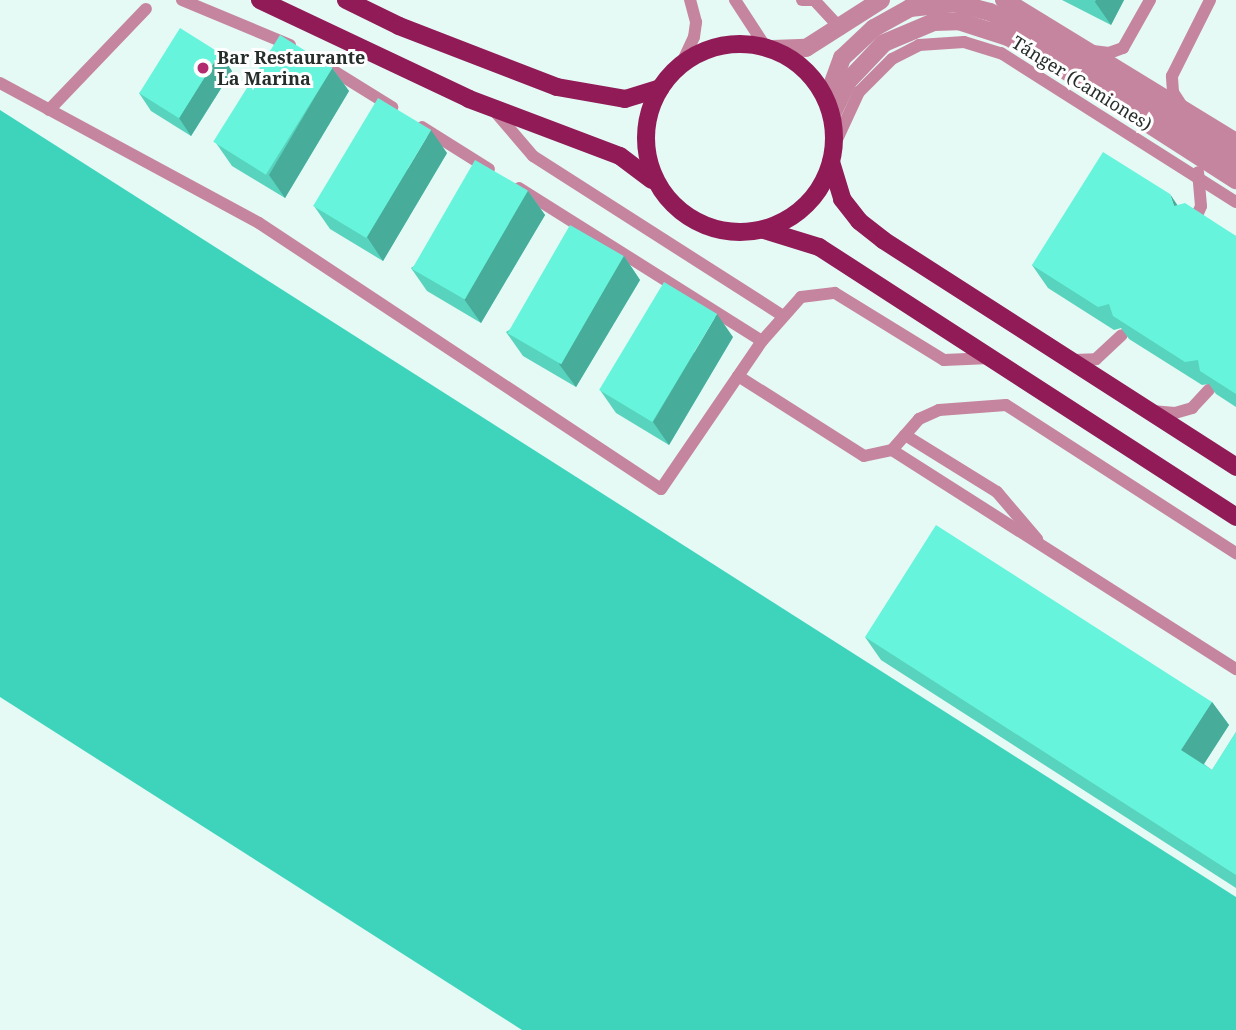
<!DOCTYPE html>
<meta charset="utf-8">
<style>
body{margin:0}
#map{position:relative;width:1236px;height:1030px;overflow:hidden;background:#e5faf5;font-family:"Noto Serif",serif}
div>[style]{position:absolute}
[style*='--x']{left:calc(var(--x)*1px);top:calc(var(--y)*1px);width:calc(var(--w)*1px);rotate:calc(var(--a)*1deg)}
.water>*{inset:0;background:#3ed4bc}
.service>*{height:12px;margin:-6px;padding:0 6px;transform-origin:6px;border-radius:6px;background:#c6859e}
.minor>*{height:18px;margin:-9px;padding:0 9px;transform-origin:9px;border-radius:9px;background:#c6859e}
.primary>*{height:18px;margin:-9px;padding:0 9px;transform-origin:9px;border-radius:9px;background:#911b57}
.primary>.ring{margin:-9px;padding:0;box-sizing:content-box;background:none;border:18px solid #911b57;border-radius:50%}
.wall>*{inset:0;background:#58d3bd}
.shaded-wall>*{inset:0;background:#47ac9a}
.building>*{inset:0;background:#66f5dc;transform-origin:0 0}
.dots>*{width:19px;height:19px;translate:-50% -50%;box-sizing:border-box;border:4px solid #fff;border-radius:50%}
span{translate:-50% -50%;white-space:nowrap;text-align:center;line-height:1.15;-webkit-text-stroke:6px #fff;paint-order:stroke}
.poi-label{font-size:18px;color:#262e2c;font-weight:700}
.left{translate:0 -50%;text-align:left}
.street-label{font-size:18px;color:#262e2c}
</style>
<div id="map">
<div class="water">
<div style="clip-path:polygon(0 110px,1236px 897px,1236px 1030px,522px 1030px,0 697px)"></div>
</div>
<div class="service">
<div style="--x:182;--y:0;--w:117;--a:22.6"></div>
<div style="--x:735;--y:0;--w:55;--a:56.9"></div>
<div style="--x:802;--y:0;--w:13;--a:0"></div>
<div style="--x:815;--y:1;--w:38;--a:47"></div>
<div style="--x:1093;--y:51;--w:16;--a:7"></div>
<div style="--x:1109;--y:53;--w:15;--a:-20"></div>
<div style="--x:1123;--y:48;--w:55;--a:-60.6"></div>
<div style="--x:321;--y:63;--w:84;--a:31.8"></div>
<div style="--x:680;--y:67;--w:33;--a:-65"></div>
<div style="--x:694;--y:37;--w:15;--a:-82"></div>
<div style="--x:696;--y:22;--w:23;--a:-105"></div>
<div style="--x:0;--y:83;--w:294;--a:28.4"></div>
<div style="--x:259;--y:223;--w:482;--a:33.5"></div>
<div style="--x:661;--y:489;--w:179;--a:-55.7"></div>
<div style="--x:762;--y:341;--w:59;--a:-48.4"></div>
<div style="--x:801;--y:297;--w:34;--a:-7"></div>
<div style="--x:835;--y:293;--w:128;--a:31.6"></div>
<div style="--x:944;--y:360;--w:46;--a:-2.5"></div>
<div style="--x:1182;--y:106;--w:17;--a:-123"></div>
<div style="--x:1173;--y:92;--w:16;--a:-94"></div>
<div style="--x:1172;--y:76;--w:85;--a:-63.4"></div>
<div style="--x:492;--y:108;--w:63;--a:49.5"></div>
<div style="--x:533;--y:156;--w:295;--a:32.6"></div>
<div style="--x:49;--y:110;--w:140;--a:-46.2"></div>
<div style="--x:422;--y:127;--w:79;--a:32.1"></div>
<div style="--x:834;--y:146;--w:60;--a:-65.2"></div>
<div style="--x:859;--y:92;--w:47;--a:-45"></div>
<div style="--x:892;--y:59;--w:30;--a:-27"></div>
<div style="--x:919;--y:45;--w:45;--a:-3.8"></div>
<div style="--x:964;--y:42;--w:39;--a:17"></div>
<div style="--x:1001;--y:53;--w:278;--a:32.4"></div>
<div style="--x:519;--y:188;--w:287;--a:32.2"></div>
<div style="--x:1194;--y:222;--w:17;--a:-66"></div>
<div style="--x:1201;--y:206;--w:34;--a:-95"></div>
<div style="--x:1073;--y:360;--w:23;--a:-2"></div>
<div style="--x:1096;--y:359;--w:35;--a:-43"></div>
<div style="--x:738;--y:376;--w:149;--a:32.4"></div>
<div style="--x:864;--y:456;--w:29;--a:-12"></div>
<div style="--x:892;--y:450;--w:41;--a:-48.9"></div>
<div style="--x:919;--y:419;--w:22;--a:-24"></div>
<div style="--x:939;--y:410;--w:67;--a:-4.3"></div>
<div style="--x:1006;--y:405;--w:274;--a:32.8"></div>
<div style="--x:1152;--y:411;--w:23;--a:5"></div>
<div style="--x:1175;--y:413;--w:18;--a:-16"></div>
<div style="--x:1192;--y:408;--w:25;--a:-47"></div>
<div style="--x:905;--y:435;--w:108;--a:31.8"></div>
<div style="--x:997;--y:492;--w:62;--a:49.6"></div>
<div style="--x:892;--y:450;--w:408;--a:32.5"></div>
</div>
<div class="minor">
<div style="--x:1004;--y:0;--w:272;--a:31.5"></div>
<div style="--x:772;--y:49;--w:34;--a:-2"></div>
<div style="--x:806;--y:48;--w:89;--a:-32.6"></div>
<div style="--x:827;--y:99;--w:44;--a:-69.9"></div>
<div style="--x:842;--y:58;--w:44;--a:-43.2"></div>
<div style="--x:874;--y:28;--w:41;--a:-29.1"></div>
<div style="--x:910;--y:8;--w:46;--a:-6.2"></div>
<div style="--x:956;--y:3;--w:35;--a:15"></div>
<div style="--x:990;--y:12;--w:80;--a:26.9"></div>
<div style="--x:1061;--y:48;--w:208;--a:32.9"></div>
<div style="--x:832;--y:114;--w:37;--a:-64"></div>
<div style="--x:848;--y:81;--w:52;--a:-46.5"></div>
<div style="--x:884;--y:43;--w:54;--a:-22.8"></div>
<div style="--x:934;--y:22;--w:24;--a:-2"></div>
<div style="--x:958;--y:21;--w:52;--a:17.7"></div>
<div style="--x:1008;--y:37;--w:51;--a:29.6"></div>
<div style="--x:1052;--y:62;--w:219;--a:32.7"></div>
</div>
<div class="primary">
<div style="--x:260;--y:0;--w:231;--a:25.3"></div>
<div style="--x:469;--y:99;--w:161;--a:20.7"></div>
<div style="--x:620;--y:156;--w:40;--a:37"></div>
<div style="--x:346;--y:0;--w:59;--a:26.1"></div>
<div style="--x:399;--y:26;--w:169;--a:21.1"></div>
<div style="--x:557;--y:87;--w:69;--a:10"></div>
<div style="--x:625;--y:99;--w:37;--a:-17"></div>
<div class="ring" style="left:646px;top:44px;width:170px;height:170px"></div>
<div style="--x:831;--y:162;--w:39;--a:73"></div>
<div style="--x:842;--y:199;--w:28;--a:52"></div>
<div style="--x:859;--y:221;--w:31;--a:38"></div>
<div style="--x:883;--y:240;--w:420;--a:32.7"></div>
<div style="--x:764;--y:230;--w:58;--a:17.2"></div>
<div style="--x:819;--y:247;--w:497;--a:32.9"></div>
</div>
<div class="wall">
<div style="clip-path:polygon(1062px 0,1124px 0,1111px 25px)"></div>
<div style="clip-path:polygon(332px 68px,349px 91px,285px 198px,232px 166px,216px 143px)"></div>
<div style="clip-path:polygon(232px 71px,191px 136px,151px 111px,139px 93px)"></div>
<div style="clip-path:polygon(447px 153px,383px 261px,330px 229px,314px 206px)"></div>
<div style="clip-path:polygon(528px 191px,545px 215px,481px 323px,427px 291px,411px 268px)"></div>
<div style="clip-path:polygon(1178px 205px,1236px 236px,1236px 407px,1216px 394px,1209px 384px,1202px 385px,1129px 339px,1121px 328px,1114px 330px,1048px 288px,1032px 265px)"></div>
<div style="clip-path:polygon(624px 256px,640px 280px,576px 387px,523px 356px,506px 332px)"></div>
<div style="clip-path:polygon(733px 337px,669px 445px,616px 413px,600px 390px)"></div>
<div style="clip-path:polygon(865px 637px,1212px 702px,1229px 725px,1204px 764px,1212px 770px,1236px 732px,1236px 888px,881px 660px)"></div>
</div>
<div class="shaded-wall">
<div style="clip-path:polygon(1096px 0,1124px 0,1111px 25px,1095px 2px)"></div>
<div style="clip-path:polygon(220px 53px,232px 71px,191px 136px,179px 118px)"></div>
<div style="clip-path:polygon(332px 68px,349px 91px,285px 198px,269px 175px)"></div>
<div style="clip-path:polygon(431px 130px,447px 153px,383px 261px,367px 237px)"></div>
<div style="clip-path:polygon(528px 191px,545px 215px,481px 323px,464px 299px)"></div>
<div style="clip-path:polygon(1170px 194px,1186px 218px,1174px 206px)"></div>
<div style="clip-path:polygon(624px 256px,640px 280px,576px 387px,559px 364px)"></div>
<div style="clip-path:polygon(717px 314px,733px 337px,669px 445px,653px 422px)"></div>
<div style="clip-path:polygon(1212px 702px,1229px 725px,1198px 773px,1181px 750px)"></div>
</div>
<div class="building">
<div style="left:180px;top:28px;width:47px;height:77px;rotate:32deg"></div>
<div style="left:280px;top:35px;width:62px;height:126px;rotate:32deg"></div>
<div style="left:378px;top:98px;width:62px;height:126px;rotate:31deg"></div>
<div style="clip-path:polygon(1103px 152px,1170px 194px,1174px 206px,1185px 203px,1236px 236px,1236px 394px,1200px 371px,1198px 360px,1185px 362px,1113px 316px,1109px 304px,1098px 307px,1032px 265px)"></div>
<div style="left:475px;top:160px;width:61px;height:126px;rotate:30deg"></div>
<div style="left:570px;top:225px;width:62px;height:125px;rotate:30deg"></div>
<div style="left:664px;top:282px;width:62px;height:126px;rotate:31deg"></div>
<div style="clip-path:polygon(936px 525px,1212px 702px,1181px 750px,1212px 770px,1236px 732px,1236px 875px,865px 637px)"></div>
</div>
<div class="dots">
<div style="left:203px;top:68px;background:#b22b6e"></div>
</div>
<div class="poi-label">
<span class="left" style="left:217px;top:68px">Bar Restaurante<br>La Marina</span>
</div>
<div class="street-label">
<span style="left:1082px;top:83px;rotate:32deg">Tánger (Camiones)</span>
</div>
</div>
